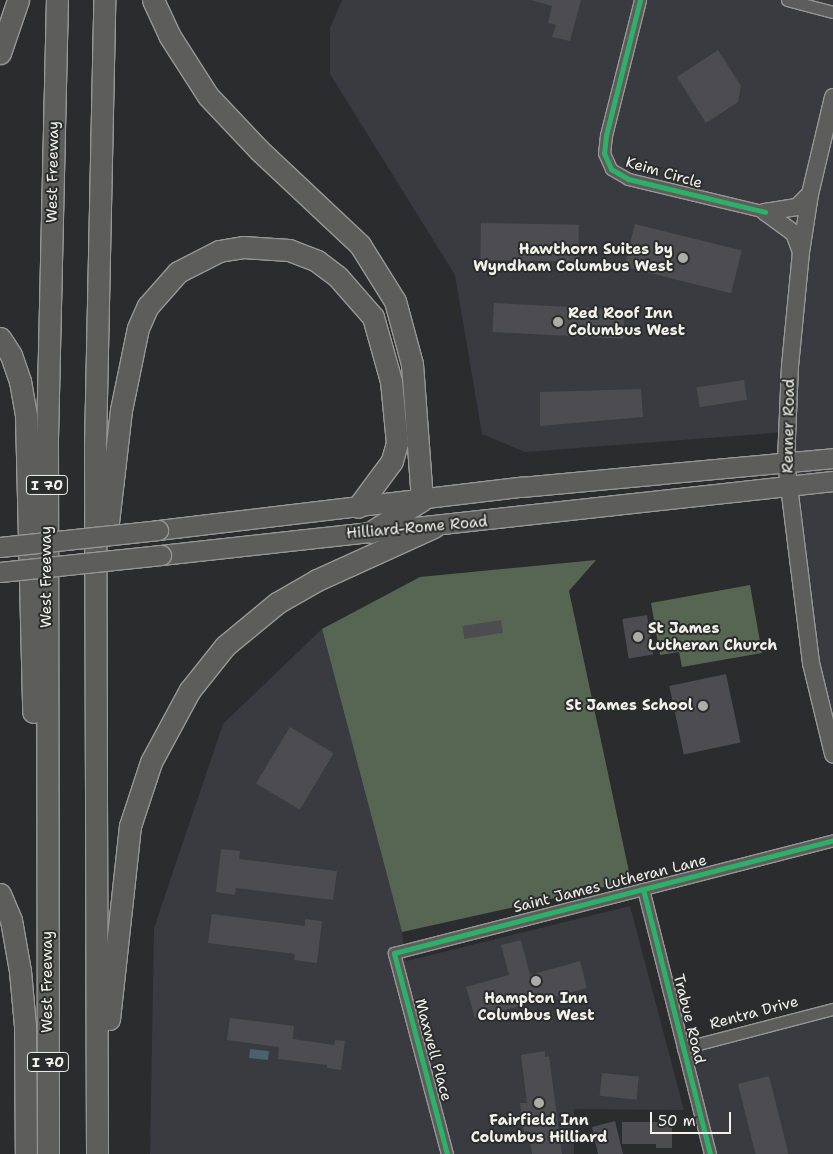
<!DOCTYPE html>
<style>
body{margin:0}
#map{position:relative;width:833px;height:1154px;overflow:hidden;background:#2b2c2d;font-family:"Shantell Sans",sans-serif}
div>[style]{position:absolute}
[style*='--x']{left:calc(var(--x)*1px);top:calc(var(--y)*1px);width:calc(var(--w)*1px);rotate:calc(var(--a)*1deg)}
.built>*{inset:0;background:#393b40}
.green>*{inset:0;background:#576652}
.water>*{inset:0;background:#4a626c;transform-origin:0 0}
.building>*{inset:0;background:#4d4d51;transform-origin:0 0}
.roads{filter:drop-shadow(1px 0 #979796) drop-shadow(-1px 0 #979796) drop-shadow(0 1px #979796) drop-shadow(0 -1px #979796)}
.street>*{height:11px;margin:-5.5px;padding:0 5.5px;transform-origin:5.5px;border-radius:5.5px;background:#5d5d5c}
.secondary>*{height:16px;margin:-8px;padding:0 8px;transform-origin:8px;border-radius:8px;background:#5d5d5c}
.primary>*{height:19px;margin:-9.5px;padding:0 9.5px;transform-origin:9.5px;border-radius:9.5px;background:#5d5d5c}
.highway>*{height:21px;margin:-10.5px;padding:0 10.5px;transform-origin:10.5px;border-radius:10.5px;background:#5d5d5c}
.bridges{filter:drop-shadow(1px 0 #979796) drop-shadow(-1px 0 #979796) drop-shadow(0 1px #979796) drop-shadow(0 -1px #979796)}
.primary-bridge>*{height:19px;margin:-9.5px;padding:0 9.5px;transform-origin:9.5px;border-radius:9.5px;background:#5d5d5c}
.cycleway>*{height:5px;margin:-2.5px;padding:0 2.5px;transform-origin:2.5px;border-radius:2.5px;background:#2db169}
.dots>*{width:14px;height:14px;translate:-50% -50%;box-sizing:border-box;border:2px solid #2a2d2e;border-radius:50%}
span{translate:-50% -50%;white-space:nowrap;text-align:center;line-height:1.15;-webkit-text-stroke:4px #2a2d2e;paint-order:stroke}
.shield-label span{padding:1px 4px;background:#2a2d2e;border:1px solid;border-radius:4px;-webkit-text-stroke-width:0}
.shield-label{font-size:14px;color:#f4f1e8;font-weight:700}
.street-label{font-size:15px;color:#f4f1e8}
.poi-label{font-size:15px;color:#f4f1e8;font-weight:700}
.right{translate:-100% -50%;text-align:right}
.left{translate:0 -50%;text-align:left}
.scale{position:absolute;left:650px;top:1112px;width:81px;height:22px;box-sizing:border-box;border:2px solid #f4f1e8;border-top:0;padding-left:6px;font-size:15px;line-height:18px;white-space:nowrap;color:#f4f1e8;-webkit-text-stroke:4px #2a2d2e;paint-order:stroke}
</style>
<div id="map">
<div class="built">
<div style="clip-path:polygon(342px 0,833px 0,833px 754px,821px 705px,786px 432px,525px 452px,482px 434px,455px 275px,330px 74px,330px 28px)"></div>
<div style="clip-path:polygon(322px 629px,402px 932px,406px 961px,630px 906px,684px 1110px,574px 1109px,574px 1154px,150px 1154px,154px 928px,223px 724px)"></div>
<div style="clip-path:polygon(833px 1009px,833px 1154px,710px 1154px,683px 1048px)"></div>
</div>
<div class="green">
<div style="clip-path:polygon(596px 560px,569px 591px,631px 881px,402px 932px,322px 629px,420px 577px)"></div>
<div style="clip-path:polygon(750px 585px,762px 653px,682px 667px,679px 652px,660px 655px,651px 603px)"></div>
</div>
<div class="water">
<div style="left:250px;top:1049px;width:19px;height:9px;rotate:6deg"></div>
</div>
<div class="building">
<div style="clip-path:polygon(531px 0,581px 0,570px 41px,552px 37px,556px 25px,548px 23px,552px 6px)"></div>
<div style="clip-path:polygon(718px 50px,741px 86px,738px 102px,706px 123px,677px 77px)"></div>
<div style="left:481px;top:223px;width:98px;height:37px;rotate:1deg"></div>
<div style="left:635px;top:224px;width:110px;height:44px;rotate:14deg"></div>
<div style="left:494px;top:303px;width:131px;height:29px;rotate:3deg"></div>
<div style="left:744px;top:380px;width:20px;height:48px;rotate:81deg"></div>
<div style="clip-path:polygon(641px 389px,643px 417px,540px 426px,540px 392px)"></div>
<div style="left:647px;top:615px;width:40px;height:25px;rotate:81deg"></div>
<div style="left:501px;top:620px;width:13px;height:39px;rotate:81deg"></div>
<div style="left:726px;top:674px;width:70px;height:58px;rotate:78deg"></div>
<div style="left:290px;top:727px;width:51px;height:66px;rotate:31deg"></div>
<div style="clip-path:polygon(221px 849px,240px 851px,239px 859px,337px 871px,333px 900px,236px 888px,235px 895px,216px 892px)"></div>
<div style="clip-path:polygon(212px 914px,305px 926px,305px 919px,322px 921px,317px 963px,294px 960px,295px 954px,208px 943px)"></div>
<div style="clip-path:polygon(521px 940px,530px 975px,580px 961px,587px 988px,475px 1018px,466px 987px,509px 975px,501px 945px)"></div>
<div style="clip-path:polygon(230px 1018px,294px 1026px,293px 1039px,334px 1045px,335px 1040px,345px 1041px,341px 1070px,327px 1068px,327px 1065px,278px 1059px,279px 1047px,227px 1040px)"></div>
<div style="clip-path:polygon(545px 1051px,545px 1057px,549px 1056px,562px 1154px,532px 1154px,529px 1131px,524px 1132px,520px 1103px,527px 1103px,521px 1055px)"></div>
<div style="left:602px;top:1073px;width:37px;height:23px;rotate:6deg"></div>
<div style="left:769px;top:1076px;width:80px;height:32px;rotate:76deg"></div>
<div style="clip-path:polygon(615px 1121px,623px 1154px,598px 1154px,592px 1127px)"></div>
<div style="clip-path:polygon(622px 1122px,672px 1122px,672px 1148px,656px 1148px,656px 1144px,622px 1144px)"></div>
</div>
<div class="roads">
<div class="street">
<div style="--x:640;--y:0;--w:139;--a:104.1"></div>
<div style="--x:606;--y:135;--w:18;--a:96"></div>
<div style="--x:604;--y:153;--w:17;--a:66"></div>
<div style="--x:611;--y:169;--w:20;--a:30"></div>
<div style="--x:628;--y:179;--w:141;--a:13.5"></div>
<div style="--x:787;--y:0;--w:48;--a:14.6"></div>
<div style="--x:643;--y:889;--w:273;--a:75.8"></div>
<div style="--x:683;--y:1048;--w:155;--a:-14.6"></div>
<div style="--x:447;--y:1154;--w:208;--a:-104.8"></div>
<div style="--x:394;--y:953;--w:453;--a:-14.4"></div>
</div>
<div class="secondary">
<div style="--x:833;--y:97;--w:100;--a:103.3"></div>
<div style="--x:810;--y:194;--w:59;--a:98.8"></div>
<div style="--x:801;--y:252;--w:115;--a:95.5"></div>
<div style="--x:790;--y:366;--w:96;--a:92.4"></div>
<div style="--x:786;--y:462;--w:203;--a:82.9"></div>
<div style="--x:811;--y:663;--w:94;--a:76.4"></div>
<div style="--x:765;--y:212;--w:36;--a:36"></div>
<div style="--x:794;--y:233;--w:20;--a:70"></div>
<div style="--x:765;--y:212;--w:32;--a:-9"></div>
<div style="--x:797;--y:207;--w:18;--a:-45"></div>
</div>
<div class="primary">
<div style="--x:158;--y:530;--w:366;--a:-6.8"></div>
<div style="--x:521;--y:487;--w:313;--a:-5.3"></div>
<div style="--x:161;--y:555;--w:676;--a:-6.28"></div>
</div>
<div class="highway">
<div style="--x:153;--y:0;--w:38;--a:65"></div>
<div style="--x:169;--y:35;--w:72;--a:57.4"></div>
<div style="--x:208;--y:96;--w:74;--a:46.6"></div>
<div style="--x:259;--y:150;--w:139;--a:43.2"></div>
<div style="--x:360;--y:245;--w:66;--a:58"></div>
<div style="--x:395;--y:301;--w:65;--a:74.9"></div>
<div style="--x:412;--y:364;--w:136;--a:85.8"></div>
<div style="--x:422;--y:500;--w:60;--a:147.9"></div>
<div style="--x:0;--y:53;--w:56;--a:-71.2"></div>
<div style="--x:0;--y:338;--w:20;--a:57"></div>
<div style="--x:11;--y:355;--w:28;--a:71"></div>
<div style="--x:20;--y:381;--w:36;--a:80"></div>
<div style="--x:26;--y:416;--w:296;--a:88.6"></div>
<div style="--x:107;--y:531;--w:122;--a:-83.4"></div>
<div style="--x:121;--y:410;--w:84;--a:-78.3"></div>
<div style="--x:138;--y:328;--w:24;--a:-66"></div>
<div style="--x:148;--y:306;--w:45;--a:-48.6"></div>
<div style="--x:178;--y:272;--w:46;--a:-27.1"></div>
<div style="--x:219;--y:251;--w:24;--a:-9"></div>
<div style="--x:243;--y:247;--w:46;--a:3.7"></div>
<div style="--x:289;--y:250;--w:30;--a:21"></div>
<div style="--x:317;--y:261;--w:26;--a:37"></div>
<div style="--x:338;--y:277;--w:53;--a:48.8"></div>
<div style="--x:373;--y:317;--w:66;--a:74.3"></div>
<div style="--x:391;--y:381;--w:62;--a:84.5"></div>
<div style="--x:397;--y:443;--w:19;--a:106"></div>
<div style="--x:392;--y:461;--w:57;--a:126.5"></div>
<div style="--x:0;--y:894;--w:28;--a:67"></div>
<div style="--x:11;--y:920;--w:52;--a:80"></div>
<div style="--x:20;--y:971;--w:55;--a:84.8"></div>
<div style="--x:25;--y:1026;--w:128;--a:89.6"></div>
<div style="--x:109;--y:1019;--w:194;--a:-83.8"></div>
<div style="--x:130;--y:826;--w:67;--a:-71.8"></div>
<div style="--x:151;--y:762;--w:82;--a:-61.6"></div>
<div style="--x:190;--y:690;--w:56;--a:-51.5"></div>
<div style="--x:225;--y:646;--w:67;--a:-39.6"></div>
<div style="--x:277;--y:603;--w:46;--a:-29.9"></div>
<div style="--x:317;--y:580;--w:128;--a:-24.4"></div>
<div style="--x:48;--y:1154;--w:716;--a:-90.08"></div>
<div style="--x:47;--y:438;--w:438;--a:-88.7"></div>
<div style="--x:97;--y:1154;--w:708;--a:-90.16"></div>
<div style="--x:95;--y:446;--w:446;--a:-88.8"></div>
</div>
</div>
<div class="bridges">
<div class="primary-bridge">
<div style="--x:0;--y:547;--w:159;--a:-6.1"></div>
<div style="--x:0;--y:572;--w:162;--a:-6"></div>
</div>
</div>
<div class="cycleway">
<div style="--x:640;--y:0;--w:139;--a:104.1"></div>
<div style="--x:606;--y:135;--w:18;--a:96"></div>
<div style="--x:604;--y:153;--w:17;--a:66"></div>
<div style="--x:611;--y:169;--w:20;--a:30"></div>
<div style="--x:628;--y:179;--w:141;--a:13.5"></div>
<div style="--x:643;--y:889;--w:273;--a:75.8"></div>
<div style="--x:447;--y:1154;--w:208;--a:-104.8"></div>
<div style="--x:394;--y:953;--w:453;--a:-14.4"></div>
</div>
<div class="dots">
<div style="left:683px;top:258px;background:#aeaca7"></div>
<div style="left:558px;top:322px;background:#aeaca7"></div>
<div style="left:638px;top:637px;background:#aeaca7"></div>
<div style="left:703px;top:706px;background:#aeaca7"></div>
<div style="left:536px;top:981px;background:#aeaca7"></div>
<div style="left:539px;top:1103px;background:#aeaca7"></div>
</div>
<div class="shield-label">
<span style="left:47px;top:485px">I 70</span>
<span style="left:48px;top:1062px">I 70</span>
</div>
<div class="street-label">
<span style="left:53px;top:172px;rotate:-89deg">West Freeway</span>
<span style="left:664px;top:173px;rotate:16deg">Keim Circle</span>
<span style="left:789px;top:426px;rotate:-89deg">Renner Road</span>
<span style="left:417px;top:528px;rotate:-5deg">Hilliard-Rome Road</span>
<span style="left:47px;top:577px;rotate:-90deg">West Freeway</span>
<span style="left:610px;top:884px;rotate:-14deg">Saint James Lutheran Lane</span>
<span style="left:48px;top:982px;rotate:-90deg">West Freeway</span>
<span style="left:754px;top:1013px;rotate:-15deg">Rentra Drive</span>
<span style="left:689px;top:1019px;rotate:76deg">Trabue Road</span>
<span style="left:433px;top:1050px;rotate:75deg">Maxwell Place</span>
</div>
<div class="poi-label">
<span class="right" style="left:673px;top:258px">Hawthorn Suites by<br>Wyndham Columbus West</span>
<span class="left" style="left:568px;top:322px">Red Roof Inn<br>Columbus West</span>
<span class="left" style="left:648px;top:637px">St James<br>Lutheran Church</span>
<span class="right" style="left:693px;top:706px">St James School</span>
<span style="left:536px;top:1007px">Hampton Inn<br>Columbus West</span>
<span style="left:539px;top:1129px">Fairfield Inn<br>Columbus Hilliard</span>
</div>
<div class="scale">50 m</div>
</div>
